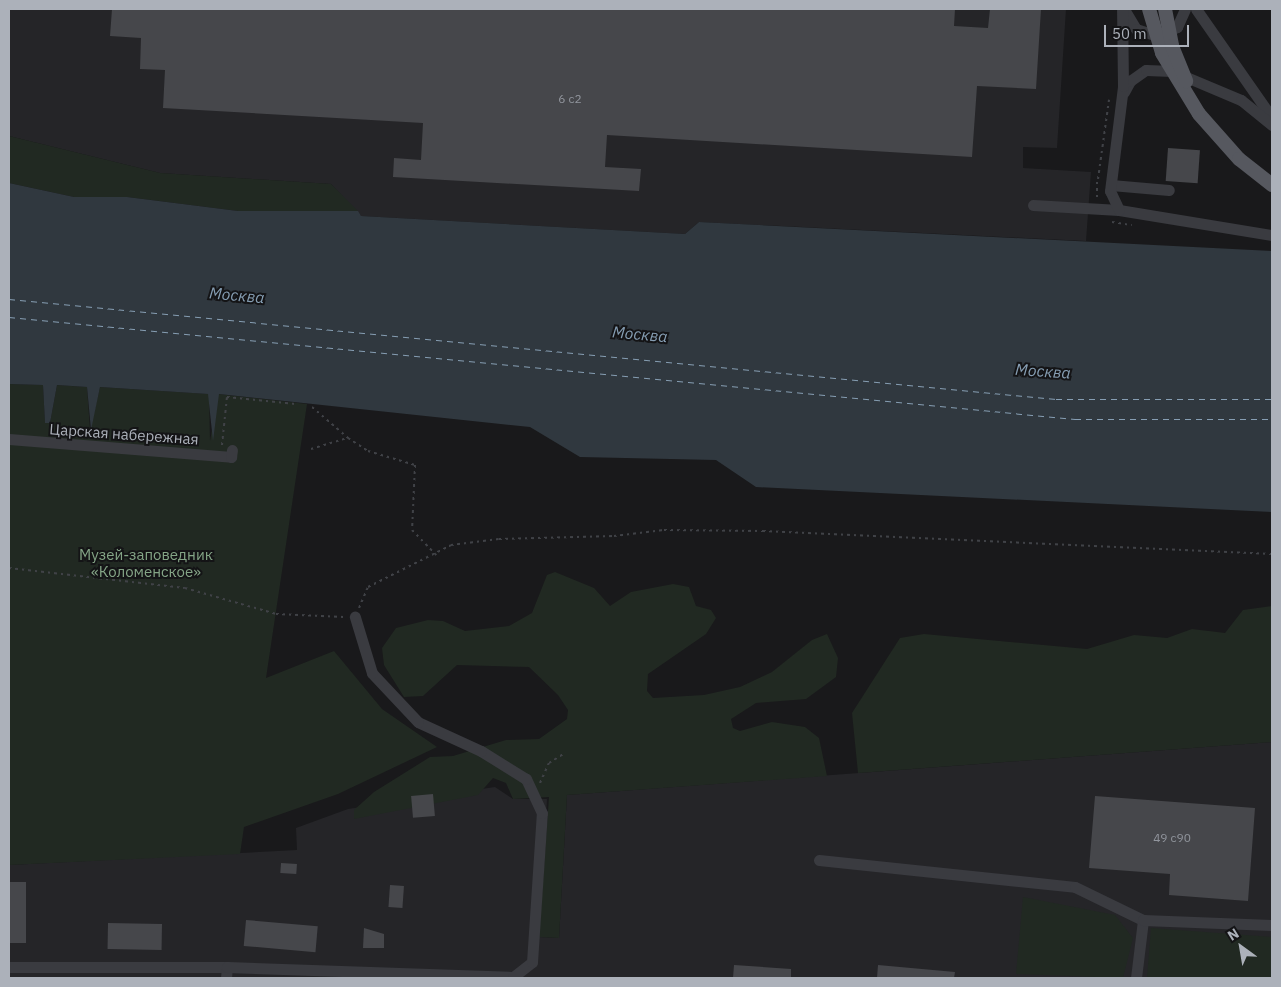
<!DOCTYPE html>
<meta charset="utf-8">
<style>
body{margin:0}
#map{position:relative;width:1281px;height:987px;overflow:hidden;background:#19191b;font-family:"IBM Plex Sans",sans-serif}
div>[style]{position:absolute}
[style*='--x']{left:calc(var(--x)*1px);top:calc(var(--y)*1px);width:calc(var(--w)*1px);rotate:calc(var(--a)*1deg)}
.built>*{inset:0;background:#252528}
.green>*{inset:0;background:#212922}
.water>*{inset:0;background:#30383f}
.ferry>*{height:1px;margin-top:-0.5px;transform-origin:0;background:repeating-linear-gradient(90deg,#869eb3 0 6px,transparent 0 11px)}
.building>*{inset:0;background:#46474b;transform-origin:0 0}
.path>*{height:2px;margin-top:-1px;transform-origin:0;background:repeating-linear-gradient(90deg,#404247 0 2.5px,transparent 0 6.5px)}
.minor>*{height:11px;margin:-5.5px;padding:0 5.5px;transform-origin:5.5px;border-radius:5.5px;background:#3a3b40}
.major>*{height:14px;margin:-7px;padding:0 7px;transform-origin:7px;border-radius:7px;background:#56585f}
.major-bridge>*{height:14px;margin:-7px;padding:0 7px;transform-origin:7px;border-radius:7px;background:#56585f}
span{translate:-50% -50%;white-space:nowrap;text-align:center;line-height:1.15;-webkit-text-stroke:4px #141416;paint-order:stroke}
.number-label{font-size:12px;color:#92969e}
.number-label span{-webkit-text-stroke-width:0}
.street-label{font-size:15px;color:#acb1ba}
.park-label{font-size:15px;color:#84a486}
.water-label{font-size:16px;color:#869eb3;font-style:italic}
.frame{position:absolute;inset:0;border:10px solid #acb1ba;pointer-events:none}
.north{position:absolute;left:1216px;top:922px;width:50px;height:50px;-webkit-text-stroke:4px #141416;paint-order:stroke;rotate:328deg;font-size:14px;font-weight:700;line-height:20px;text-align:center;color:#acb1ba}
.north::after{content:'';display:block;margin:auto;width:18px;height:22px;background:#acb1ba;clip-path:polygon(50% 0,100% 100%,50% 72%,0 100%)}
.scale{position:absolute;left:1104px;top:25px;width:85px;height:22px;box-sizing:border-box;border:2px solid #acb1ba;border-top:0;padding-left:6px;font-size:15px;line-height:18px;white-space:nowrap;color:#acb1ba;-webkit-text-stroke:4px #141416;paint-order:stroke}
</style>
<div id="map">
<div class="built">
<div style="clip-path:polygon(9px 9px,1066px 9px,1057px 148px,1023px 147px,1023px 168px,1091px 172px,1086px 241px,699px 222px,685px 234px,361px 216px,331px 184px,160px 173px,9px 136px)"></div>
<div style="clip-path:polygon(1272px 742px,1272px 978px,9px 978px,9px 865px,297px 850px,296px 828px,348px 809px,495px 787px,513px 799px,547px 799px,539px 937px,559px 938px,567px 795px)"></div>
</div>
<div class="green">
<div style="clip-path:polygon(9px 136px,160px 173px,331px 184px,358px 211px,238px 211px,127px 197px,74px 197px,9px 183px)"></div>
<div style="clip-path:polygon(9px 384px,43px 385px,45px 422px,50px 423px,57px 385px,87px 387px,90px 430px,100px 387px,209px 394px,210px 441px,218px 394px,307px 404px,266px 678px,334px 651px,382px 709px,437px 747px,338px 794px,244px 827px,240px 854px,9px 865px)"></div>
<div style="clip-path:polygon(555px 572px,594px 588px,610px 606px,631px 592px,673px 584px,689px 587px,696px 606px,711px 610px,716px 618px,706px 634px,648px 674px,647px 691px,653px 698px,704px 695px,740px 687px,772px 672px,812px 640px,827px 634px,838px 658px,836px 677px,806px 699px,756px 703px,731px 719px,733px 728px,740px 731px,772px 722px,805px 727px,819px 738px,827px 776px,567px 795px,559px 938px,539px 937px,549px 797px,513px 799px,506px 783px,493px 778px,478px 795px,354px 819px,354px 810px,374px 792px,430px 757px,453px 756px,506px 740px,539px 739px,567px 719px,568px 710px,558px 695px,529px 667px,457px 665px,423px 696px,404px 697px,384px 665px,382px 648px,396px 628px,428px 620px,443px 621px,465px 631px,509px 626px,532px 613px,547px 575px)"></div>
<div style="clip-path:polygon(1272px 606px,1272px 742px,858px 773px,852px 713px,900px 638px,924px 634px,1087px 649px,1134px 635px,1167px 638px,1192px 629px,1225px 633px,1243px 610px)"></div>
<div style="clip-path:polygon(1023px 897px,1115px 915px,1133px 938px,1123px 978px,1016px 974px)"></div>
<div style="clip-path:polygon(1151px 928px,1272px 937px,1272px 978px,1147px 978px)"></div>
</div>
<div class="water">
<div style="clip-path:polygon(9px 183px,74px 197px,127px 197px,238px 211px,358px 211px,361px 216px,685px 234px,699px 222px,1272px 251px,1272px 512px,756px 487px,716px 460px,580px 457px,530px 427px,219px 394px,213px 441px,208px 394px,100px 387px,91px 430px,87px 387px,57px 385px,50px 423px,45px 423px,43px 385px,9px 384px)"></div>
</div>
<div class="ferry">
<div style="--x:9;--y:299;--w:1052;--a:5.46"></div>
<div style="--x:1056;--y:399;--w:216;--a:0"></div>
<div style="--x:9;--y:317;--w:1071;--a:5.47"></div>
<div style="--x:1075;--y:419;--w:197;--a:0"></div>
</div>
<div class="building">
<div style="clip-path:polygon(112px 9px,955px 9px,954px 26px,988px 28px,990px 9px,1041px 9px,1036px 89px,977px 86px,972px 157px,607px 135px,605px 167px,641px 169px,639px 191px,393px 177px,394px 158px,421px 160px,423px 123px,163px 108px,165px 70px,140px 69px,141px 38px,110px 36px)"></div>
<div style="left:1168px;top:148px;width:32px;height:33px;rotate:4deg"></div>
<div style="left:433px;top:794px;width:22px;height:22px;rotate:85deg"></div>
<div style="clip-path:polygon(1095px 796px,1255px 808px,1248px 901px,1169px 895px,1170px 874px,1089px 868px)"></div>
<div style="left:281px;top:863px;width:16px;height:10px;rotate:4deg"></div>
<div style="left:9px;top:882px;width:17px;height:61px"></div>
<div style="left:390px;top:885px;width:14px;height:22px;rotate:4deg"></div>
<div style="left:246px;top:920px;width:72px;height:26px;rotate:5deg"></div>
<div style="left:108px;top:923px;width:54px;height:26px;rotate:1deg"></div>
<div style="clip-path:polygon(364px 928px,384px 934px,384px 948px,363px 948px)"></div>
<div style="clip-path:polygon(734px 965px,791px 969px,791px 978px,733px 978px)"></div>
<div style="clip-path:polygon(878px 965px,955px 972px,954px 978px,877px 978px)"></div>
</div>
<div class="path">
<div style="--x:1098;--y:179;--w:80;--a:-82.1"></div>
<div style="--x:1097;--y:197;--w:18;--a:-90"></div>
<div style="--x:1112;--y:222;--w:20;--a:9"></div>
<div style="--x:312;--y:407;--w:48;--a:40.7"></div>
<div style="--x:222;--y:445;--w:48;--a:-84.1"></div>
<div style="--x:227;--y:397;--w:69;--a:5.8"></div>
<div style="--x:311;--y:449;--w:39;--a:-17"></div>
<div style="--x:348;--y:438;--w:24;--a:33"></div>
<div style="--x:368;--y:451;--w:49;--a:16.6"></div>
<div style="--x:415;--y:465;--w:65;--a:92.6"></div>
<div style="--x:412;--y:530;--w:35;--a:46"></div>
<div style="--x:9;--y:568;--w:177;--a:6.5"></div>
<div style="--x:185;--y:588;--w:95;--a:15.9"></div>
<div style="--x:276;--y:614;--w:68;--a:2.5"></div>
<div style="--x:359;--y:608;--w:23;--a:-67"></div>
<div style="--x:368;--y:587;--w:93;--a:-26.8"></div>
<div style="--x:451;--y:545;--w:48;--a:-7.1"></div>
<div style="--x:499;--y:539;--w:115;--a:-1.5"></div>
<div style="--x:614;--y:536;--w:50;--a:-6.8"></div>
<div style="--x:664;--y:530;--w:99;--a:0.6"></div>
<div style="--x:763;--y:531;--w:510;--a:2.59"></div>
<div style="--x:540;--y:783;--w:22;--a:-66"></div>
<div style="--x:549;--y:763;--w:19;--a:-32"></div>
</div>
<div class="minor">
<div style="--x:1124;--y:9;--w:23;--a:59"></div>
<div style="--x:1136;--y:29;--w:22;--a:18"></div>
<div style="--x:1157;--y:36;--w:22;--a:-24"></div>
<div style="--x:1177;--y:27;--w:20;--a:-66"></div>
<div style="--x:1196;--y:9;--w:133;--a:55.1"></div>
<div style="--x:1124;--y:92;--w:13;--a:-61"></div>
<div style="--x:1130;--y:81;--w:19;--a:-35"></div>
<div style="--x:1146;--y:70;--w:26;--a:2"></div>
<div style="--x:1172;--y:71;--w:75;--a:22.8"></div>
<div style="--x:1241;--y:100;--w:40;--a:39"></div>
<div style="--x:1111;--y:185;--w:58;--a:4.9"></div>
<div style="--x:1033;--y:205;--w:86;--a:3.3"></div>
<div style="--x:1119;--y:210;--w:155;--a:9.3"></div>
<div style="--x:1119;--y:210;--w:21;--a:-115"></div>
<div style="--x:1110;--y:191;--w:106;--a:-82.9"></div>
<div style="--x:1123;--y:86;--w:77;--a:-90.7"></div>
<div style="--x:9;--y:439;--w:223;--a:4.6"></div>
<div style="--x:231;--y:457;--w:7;--a:-82"></div>
<div style="--x:819;--y:860;--w:257;--a:6"></div>
<div style="--x:1075;--y:887;--w:76;--a:25.9"></div>
<div style="--x:1143;--y:920;--w:58;--a:96.9"></div>
<div style="--x:1143;--y:920;--w:129;--a:2.2"></div>
<div style="--x:9;--y:967;--w:218;--a:0"></div>
<div style="--x:226;--y:978;--w:11;--a:-85"></div>
<div style="--x:227;--y:967;--w:286;--a:2"></div>
<div style="--x:513;--y:977;--w:24;--a:-38"></div>
<div style="--x:532;--y:962;--w:149;--a:-86.2"></div>
<div style="--x:542;--y:813;--w:38;--a:-115"></div>
<div style="--x:526;--y:779;--w:53;--a:-148.1"></div>
<div style="--x:481;--y:751;--w:69;--a:-155.3"></div>
<div style="--x:418;--y:722;--w:67;--a:-133.2"></div>
<div style="--x:372;--y:673;--w:59;--a:-106.9"></div>
</div>
<div class="major">
<div style="--x:1199;--y:114;--w:60;--a:48.4"></div>
<div style="--x:1239;--y:159;--w:42;--a:38.2"></div>
</div>
<div class="major-bridge">
<div style="--x:1149;--y:9;--w:46;--a:73.5"></div>
<div style="--x:1162;--y:53;--w:71;--a:58.8"></div>
<div style="--x:1165;--y:9;--w:38;--a:79"></div>
<div style="--x:1172;--y:46;--w:38;--a:68"></div>
</div>
<div class="number-label">
<span style="left:570px;top:99px">6 с2</span>
<span style="left:1172px;top:838px">49 с90</span>
</div>
<div class="street-label">
<span style="left:124px;top:434px;rotate:4deg">Царская набережная</span>
</div>
<div class="park-label">
<span style="left:146px;top:563px">Музей-заповедник<br>«Коломенское»</span>
</div>
<div class="water-label">
<span style="left:237px;top:295px;rotate:5deg">Москва</span>
<span style="left:640px;top:334px;rotate:5deg">Москва</span>
<span style="left:1043px;top:371px;rotate:4deg">Москва</span>
</div>
<div class="frame"></div>
<div class="north">N</div>
<div class="scale">50 m</div>
</div>
